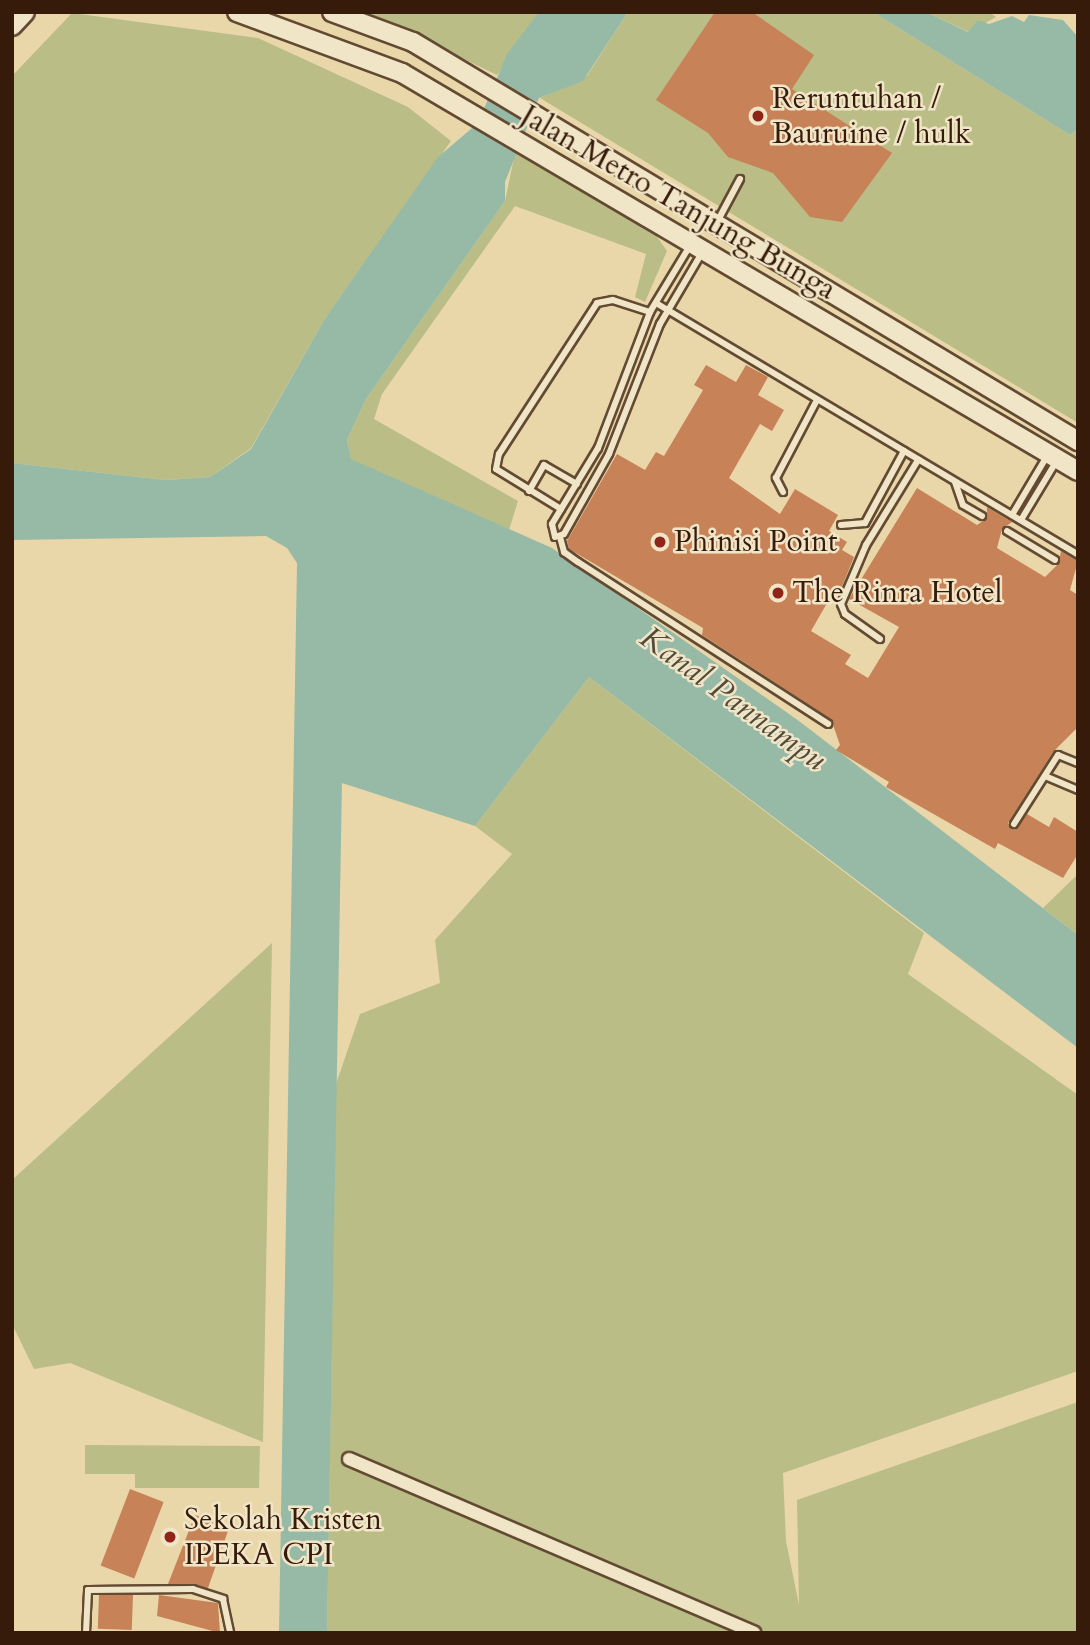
<!DOCTYPE html>
<style>
body{margin:0}
#map{position:relative;width:1090px;height:1645px;overflow:hidden;background:#e9d7aa;font-family:Cardo,serif}
div>[style]{position:absolute}
[style*='--x']{left:calc(var(--x)*1px);top:calc(var(--y)*1px);width:calc(var(--w)*1px);rotate:calc(var(--a)*1deg)}
.green>*{inset:0;background:#babd86}
.water>*{inset:0;background:#97baa7}
.building>*{inset:0;background:#c88258;transform-origin:0 0}
.roads{filter:drop-shadow(2px 0 #634a32) drop-shadow(-2px 0 #634a32) drop-shadow(0 2px #634a32) drop-shadow(0 -2px #634a32)}
.service>*{height:6px;margin:-3px;padding:0 3px;transform-origin:3px;border-radius:3px;background:#f1e5c8}
.minor>*{height:12px;margin:-6px;padding:0 6px;transform-origin:6px;border-radius:6px;background:#f1e5c8}
.secondary>*{height:18px;margin:-9px;padding:0 9px;transform-origin:9px;border-radius:9px;background:#f1e5c8}
.dots>*{width:19px;height:19px;translate:-50% -50%;box-sizing:border-box;border:4px solid #f1e5c8;border-radius:50%}
span{translate:-50% -50%;white-space:nowrap;text-align:center;line-height:1.15;-webkit-text-stroke:5px #f1e5c8;paint-order:stroke}
.poi-label{font-size:30px;color:#361b0a}
.left{translate:0 -50%;text-align:left}
.street-label{font-size:30px;color:#361b0a}
.water-label{font-size:32px;color:#534b39;font-style:italic}
.frame{position:absolute;inset:0;border:14px solid #361b0a;pointer-events:none}
</style>
<div id="map">
<div class="green">
<div style="clip-path:polygon(367px 12px,539px 12px,497px 75px)"></div>
<div style="clip-path:polygon(628px 12px,873px 12px,1070px 135px,1078px 129px,1078px 423px,540px 98px,587px 76px)"></div>
<div style="clip-path:polygon(926px 12px,989px 12px,996px 17px,969px 32px)"></div>
<div style="clip-path:polygon(72px 13px,258px 38px,408px 107px,451px 141px,324px 320px,251px 448px,210px 477px,166px 480px,12px 463px,12px 76px)"></div>
<div style="clip-path:polygon(515px 153px,655px 234px,667px 251px,645px 302px,635px 297px,646px 254px,515px 206px,382px 394px,374px 419px,518px 501px,509px 530px,351px 460px,347px 440px,366px 399px,505px 201px)"></div>
<div style="clip-path:polygon(589px 677px,924px 933px,908px 974px,1078px 1095px,1078px 1371px,783px 1473px,786px 1541px,799px 1605px,797px 1500px,1078px 1402px,1078px 1633px,327px 1633px,336px 1084px,360px 1014px,440px 983px,435px 940px,512px 854px,475px 826px)"></div>
<div style="clip-path:polygon(1078px 874px,1078px 935px,1043px 908px)"></div>
<div style="clip-path:polygon(272px 943px,263px 1442px,70px 1363px,34px 1369px,12px 1324px,12px 1180px)"></div>
<div style="clip-path:polygon(85px 1445px,260px 1446px,259px 1488px,135px 1488px,135px 1474px,85px 1474px)"></div>
</div>
<div class="water">
<div style="clip-path:polygon(539px 12px,628px 12px,583px 81px,539px 98px,505px 182px,505px 201px,366px 399px,347px 440px,351px 459px,552px 548px,799px 721px,1078px 935px,1078px 1048px,589px 677px,475px 826px,342px 783px,327px 1633px,279px 1633px,297px 563px,287px 548px,266px 536px,12px 540px,12px 463px,166px 480px,210px 477px,251px 449px,324px 320px,438px 157px,478px 123px,507px 54px)"></div>
<div style="clip-path:polygon(873px 12px,926px 12px,968px 32px,978px 20px,989px 24px,1012px 16px,1024px 22px,1029px 15px,1063px 20px,1078px 37px,1078px 129px,1070px 135px)"></div>
</div>
<div class="building">
<div style="clip-path:polygon(715px 12px,752px 12px,814px 55px,792px 89px,892px 153px,842px 222px,810px 217px,773px 173px,728px 157px,708px 133px,656px 100px)"></div>
<div style="clip-path:polygon(706px 365px,736px 382px,746px 365px,768px 377px,758px 395px,784px 410px,772px 431px,760px 424px,729px 478px,780px 514px,795px 489px,838px 515px,829px 531px,847px 542px,842px 550px,854px 557px,839px 594px,834px 591px,811px 631px,851px 655px,845px 664px,868px 678px,899px 627px,849px 599px,917px 488px,977px 525px,987px 518px,987px 507px,1012px 522px,1002px 529px,997px 548px,1045px 577px,1059px 563px,1061px 551px,1078px 561px,1070px 590px,1078px 595px,1078px 727px,1053px 752px,1008px 823px,1016px 829px,1027px 814px,1049px 827px,1054px 817px,1078px 832px,1078px 854px,1063px 878px,998px 843px,995px 849px,886px 787px,889px 782px,836px 750px,840px 745px,831px 719px,702px 635px,703px 628px,569px 549px,567px 541px,617px 454px,645px 470px,656px 452px,664px 456px,703px 390px,694px 385px)"></div>
<div style="left:130px;top:1489px;width:36px;height:82px;rotate:21deg"></div>
<div style="clip-path:polygon(195px 1515px,229px 1528px,208px 1588px,168px 1584px)"></div>
<div style="left:133px;top:1595px;width:35px;height:34px;rotate:92deg"></div>
<div style="clip-path:polygon(159px 1595px,218px 1603px,220px 1633px,157px 1616px)"></div>
</div>
<div class="roads">
<div class="service">
<div style="--x:716;--y:224;--w:51;--a:-61.9"></div>
<div style="--x:691;--y:244;--w:79;--a:121.1"></div>
<div style="--x:650;--y:312;--w:146;--a:110.9"></div>
<div style="--x:598;--y:448;--w:89;--a:121.2"></div>
<div style="--x:552;--y:524;--w:13;--a:77"></div>
<div style="--x:555;--y:537;--w:9;--a:-18"></div>
<div style="--x:564;--y:534;--w:92;--a:-60.6"></div>
<div style="--x:609;--y:454;--w:140;--a:-68.6"></div>
<div style="--x:660;--y:324;--w:85;--a:-59.5"></div>
<div style="--x:656;--y:303;--w:492;--a:30.8"></div>
<div style="--x:955;--y:482;--w:24;--a:71"></div>
<div style="--x:963;--y:505;--w:22;--a:30"></div>
<div style="--x:529;--y:491;--w:30;--a:-60"></div>
<div style="--x:544;--y:465;--w:38;--a:30"></div>
<div style="--x:783;--y:492;--w:16;--a:-117"></div>
<div style="--x:776;--y:478;--w:88;--a:-62.3"></div>
<div style="--x:561;--y:509;--w:76;--a:-148.4"></div>
<div style="--x:496;--y:469;--w:15;--a:-79"></div>
<div style="--x:499;--y:454;--w:180;--a:-57"></div>
<div style="--x:597;--y:303;--w:16;--a:-11"></div>
<div style="--x:613;--y:300;--w:39;--a:18"></div>
<div style="--x:1012;--y:515;--w:69;--a:-59.3"></div>
<div style="--x:1021;--y:520;--w:68;--a:-58.9"></div>
<div style="--x:841;--y:525;--w:24;--a:-5"></div>
<div style="--x:865;--y:523;--w:82;--a:-61.6"></div>
<div style="--x:1007;--y:531;--w:56;--a:31.1"></div>
<div style="--x:560;--y:537;--w:16;--a:75"></div>
<div style="--x:564;--y:552;--w:17;--a:36"></div>
<div style="--x:578;--y:562;--w:298;--a:32.9"></div>
<div style="--x:880;--y:639;--w:43;--a:-144.5"></div>
<div style="--x:845;--y:614;--w:11;--a:-112"></div>
<div style="--x:841;--y:604;--w:64;--a:-67"></div>
<div style="--x:866;--y:545;--w:100;--a:-58.5"></div>
<div style="--x:1045;--y:776;--w:36;--a:23"></div>
<div style="--x:1014;--y:824;--w:82;--a:-57.5"></div>
<div style="--x:1058;--y:755;--w:22;--a:22"></div>
<div style="--x:86;--y:1633;--w:43;--a:-87.3"></div>
<div style="--x:88;--y:1590;--w:105;--a:-0.5"></div>
<div style="--x:193;--y:1589;--w:32;--a:18"></div>
<div style="--x:223;--y:1599;--w:35;--a:78"></div>
</div>
<div class="minor">
<div style="--x:349;--y:1459;--w:441;--a:23.2"></div>
</div>
<div class="secondary">
<div style="--x:237;--y:12;--w:176;--a:20.3"></div>
<div style="--x:402;--y:73;--w:784;--a:30.49"></div>
<div style="--x:332;--y:12;--w:86;--a:20.3"></div>
<div style="--x:413;--y:42;--w:776;--a:30.96"></div>
<div style="--x:12;--y:26;--w:19;--a:-47"></div>
</div>
</div>
<div class="dots">
<div style="left:758px;top:116px;background:#8f2418"></div>
<div style="left:660px;top:542px;background:#8f2418"></div>
<div style="left:778px;top:593px;background:#8f2418"></div>
<div style="left:170px;top:1537px;background:#8f2418"></div>
</div>
<div class="poi-label">
<span class="left" style="left:772px;top:116px">Reruntuhan /<br>Bauruine / hulk</span>
<span class="left" style="left:674px;top:542px">Phinisi Point</span>
<span class="left" style="left:792px;top:593px">The Rinra Hotel</span>
<span class="left" style="left:184px;top:1537px">Sekolah Kristen<br>IPEKA CPI</span>
</div>
<div class="street-label">
<span style="left:678px;top:203px;rotate:30deg">Jalan Metro Tanjung Bunga</span>
</div>
<div class="water-label">
<span style="left:733px;top:699px;rotate:36deg">Kanal Pannampu</span>
</div>
<div class="frame"></div>
</div>
